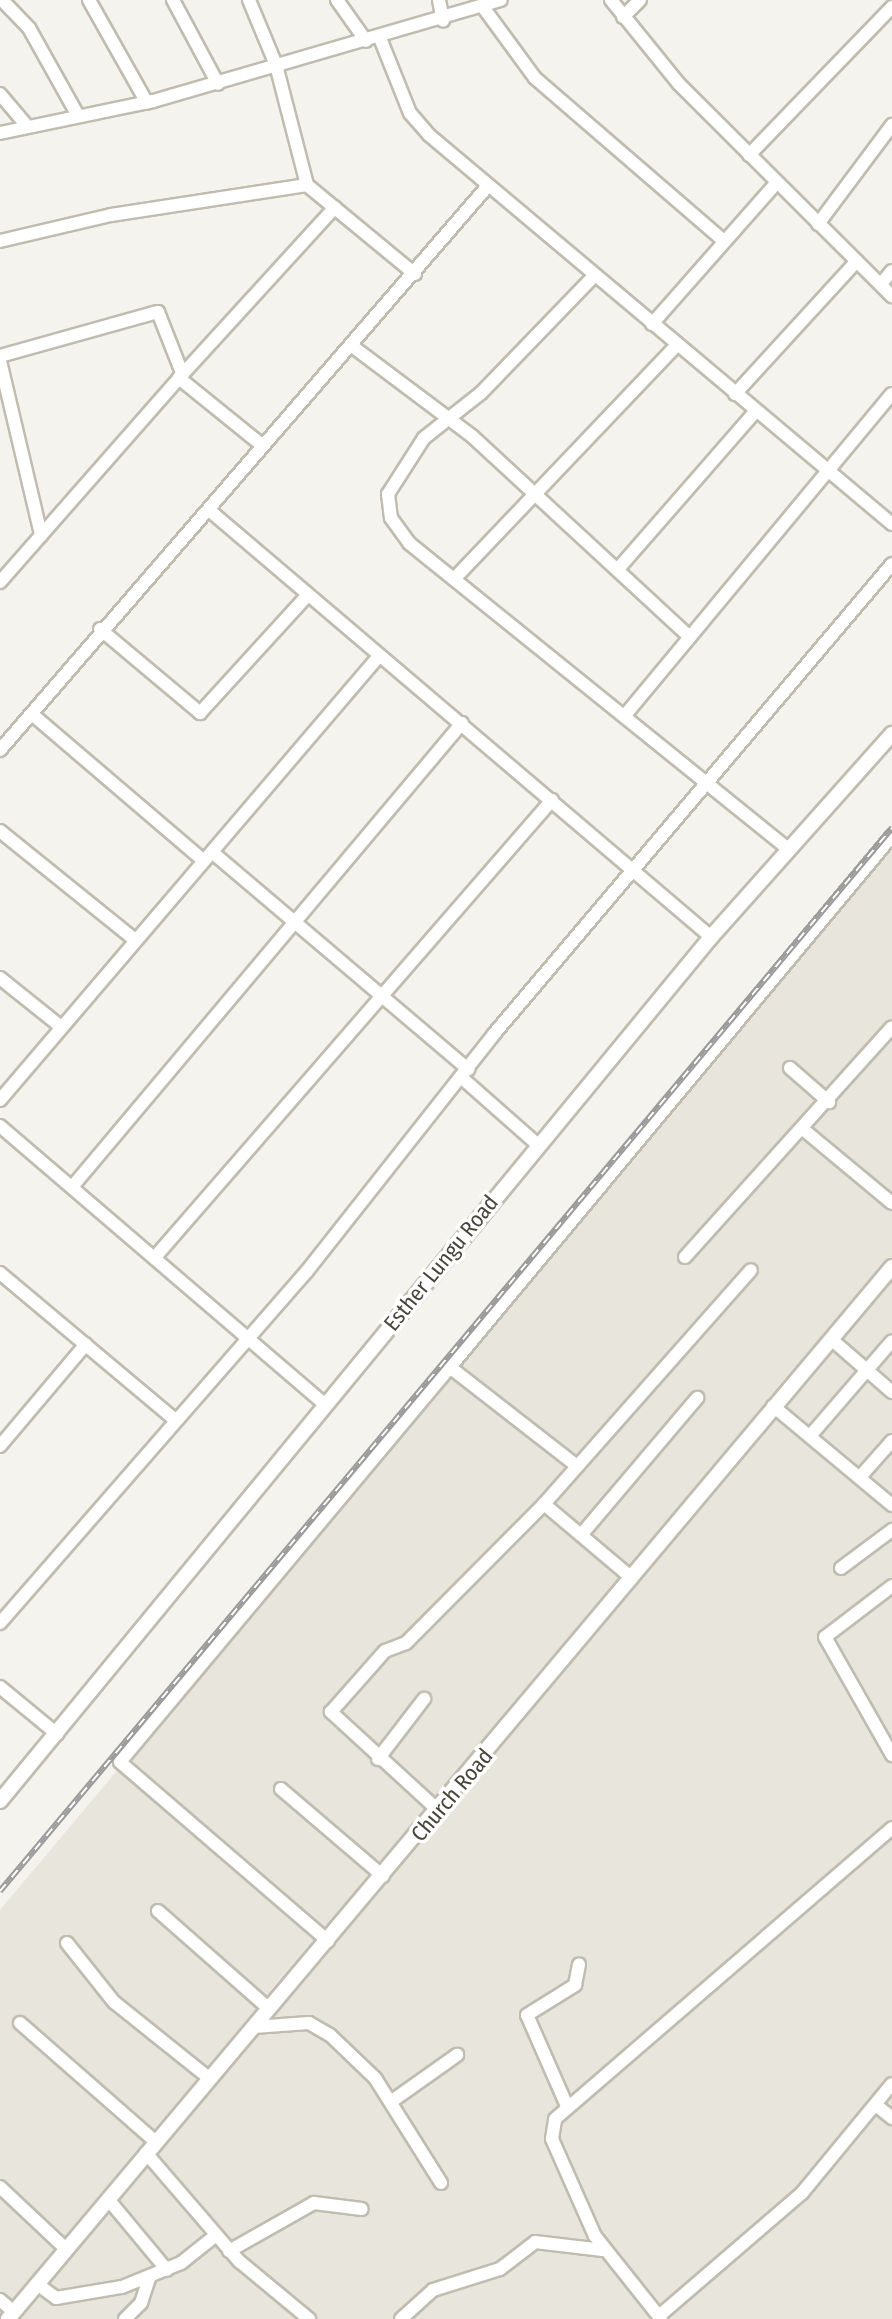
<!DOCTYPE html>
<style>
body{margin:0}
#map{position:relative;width:892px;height:2319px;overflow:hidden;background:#f5f3ed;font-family:"Fira Sans Condensed",sans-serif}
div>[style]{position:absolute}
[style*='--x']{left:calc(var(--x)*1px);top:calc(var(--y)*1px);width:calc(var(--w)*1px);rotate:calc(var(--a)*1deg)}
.residential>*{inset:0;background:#e8e6dc}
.roads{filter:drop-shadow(2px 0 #c0bcb0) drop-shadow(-2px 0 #c0bcb0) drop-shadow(0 2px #c0bcb0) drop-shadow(0 -2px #c0bcb0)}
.minor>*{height:12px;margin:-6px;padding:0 6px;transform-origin:6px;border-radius:6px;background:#fff}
.tertiary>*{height:14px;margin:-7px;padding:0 7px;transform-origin:7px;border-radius:7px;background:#fff}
.rail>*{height:6px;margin-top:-3px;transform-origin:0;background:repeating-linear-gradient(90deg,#fff 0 9px,#9a9a9a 0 18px);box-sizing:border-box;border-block:2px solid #9a9a9a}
span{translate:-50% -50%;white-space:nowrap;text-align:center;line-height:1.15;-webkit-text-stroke:7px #fff;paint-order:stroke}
.street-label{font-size:22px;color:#49453b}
</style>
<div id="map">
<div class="residential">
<div style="clip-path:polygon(892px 847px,892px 2319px,13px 2319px,331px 1914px,10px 2319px,0 2319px,0 1910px)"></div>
</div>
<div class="roads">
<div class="minor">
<div style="--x:2;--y:0;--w:39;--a:46"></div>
<div style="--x:29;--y:28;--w:98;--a:60.8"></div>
<div style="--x:89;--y:0;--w:118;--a:60.6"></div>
<div style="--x:173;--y:0;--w:95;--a:61.8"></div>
<div style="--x:249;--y:0;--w:70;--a:67.4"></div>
<div style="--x:276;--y:65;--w:124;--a:75.5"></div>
<div style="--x:337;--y:0;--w:50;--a:54.7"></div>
<div style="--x:439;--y:0;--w:21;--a:79"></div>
<div style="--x:611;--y:0;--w:108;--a:51"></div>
<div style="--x:679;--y:84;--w:301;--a:44.9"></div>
<div style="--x:483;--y:7;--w:88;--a:53.8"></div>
<div style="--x:535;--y:78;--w:248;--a:40.8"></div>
<div style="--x:623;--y:17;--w:24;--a:-45"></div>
<div style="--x:380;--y:38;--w:81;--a:68.2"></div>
<div style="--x:410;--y:113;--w:29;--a:49"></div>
<div style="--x:429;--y:135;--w:605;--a:40.04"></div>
<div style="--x:0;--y:94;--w:42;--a:49.8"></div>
<div style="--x:0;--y:133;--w:156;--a:-11.8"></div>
<div style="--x:153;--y:101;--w:362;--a:-16.2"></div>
<div style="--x:749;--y:155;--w:206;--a:-46"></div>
<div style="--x:818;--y:224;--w:124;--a:-53.2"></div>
<div style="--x:0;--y:241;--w:114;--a:-13.2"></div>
<div style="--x:111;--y:215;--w:198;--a:-8.7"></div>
<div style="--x:307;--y:185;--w:140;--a:39.5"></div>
<div style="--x:594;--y:276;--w:163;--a:134"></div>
<div style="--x:481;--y:393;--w:73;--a:141.7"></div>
<div style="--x:424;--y:438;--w:67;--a:122.7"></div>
<div style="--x:388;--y:494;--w:24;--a:83"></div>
<div style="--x:391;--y:518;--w:31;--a:54"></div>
<div style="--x:409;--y:543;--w:487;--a:38.9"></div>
<div style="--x:881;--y:284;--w:17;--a:-50"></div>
<div style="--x:652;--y:324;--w:189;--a:-48.6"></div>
<div style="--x:352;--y:346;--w:151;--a:36.9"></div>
<div style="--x:473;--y:437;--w:295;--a:42.7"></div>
<div style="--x:0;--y:356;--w:164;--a:-15.6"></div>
<div style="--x:158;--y:312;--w:66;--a:68.5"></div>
<div style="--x:0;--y:361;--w:179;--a:76.7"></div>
<div style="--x:179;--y:378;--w:231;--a:-47.6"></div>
<div style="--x:735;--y:394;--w:180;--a:-47.5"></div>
<div style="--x:209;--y:510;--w:659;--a:40.38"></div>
<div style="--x:618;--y:569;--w:208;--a:-48.9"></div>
<div style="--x:455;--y:578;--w:322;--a:-46.4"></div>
<div style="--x:0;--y:582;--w:271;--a:-48.7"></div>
<div style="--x:179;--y:378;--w:108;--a:39"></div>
<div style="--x:100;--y:629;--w:131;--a:40"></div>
<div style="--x:200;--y:713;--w:159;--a:-47.6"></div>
<div style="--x:626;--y:714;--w:416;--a:-50.3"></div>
<div style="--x:33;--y:715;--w:225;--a:40.5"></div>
<div style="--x:0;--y:750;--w:744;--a:-49.14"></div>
<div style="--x:0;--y:831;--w:174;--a:38.9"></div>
<div style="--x:212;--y:852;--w:336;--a:40.3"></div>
<div style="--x:0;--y:978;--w:77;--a:38.7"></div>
<div style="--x:790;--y:1068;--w:52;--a:41.1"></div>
<div style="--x:462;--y:1078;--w:101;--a:41.4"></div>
<div style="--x:0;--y:1100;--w:584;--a:-49.52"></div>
<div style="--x:0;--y:1126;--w:428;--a:40.6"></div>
<div style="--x:804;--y:1130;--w:114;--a:39.7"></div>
<div style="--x:72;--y:1187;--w:606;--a:-49.95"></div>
<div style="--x:156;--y:1256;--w:604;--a:-49.03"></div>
<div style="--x:685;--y:1257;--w:309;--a:-48"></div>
<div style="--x:0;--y:1273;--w:229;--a:40"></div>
<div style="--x:831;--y:1339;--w:81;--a:41"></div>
<div style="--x:773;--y:1406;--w:155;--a:39.8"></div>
<div style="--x:810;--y:1436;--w:125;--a:-49.2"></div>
<div style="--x:0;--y:1446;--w:133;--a:-49.9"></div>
<div style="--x:577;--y:1466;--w:161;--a:-142.1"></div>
<div style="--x:450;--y:1367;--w:691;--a:-50.23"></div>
<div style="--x:860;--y:1477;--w:48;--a:-48.4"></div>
<div style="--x:544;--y:1504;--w:115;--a:40.1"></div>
<div style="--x:581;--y:1535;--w:180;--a:-49.7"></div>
<div style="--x:841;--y:1568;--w:64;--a:-36.7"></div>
<div style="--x:892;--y:1586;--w:84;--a:142.7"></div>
<div style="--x:825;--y:1637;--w:136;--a:60.4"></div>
<div style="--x:0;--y:1623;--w:467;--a:-48.9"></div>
<div style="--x:307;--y:1271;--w:302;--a:-51.7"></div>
<div style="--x:494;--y:1034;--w:616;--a:-49.74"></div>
<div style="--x:0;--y:1687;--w:74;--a:39.5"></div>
<div style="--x:378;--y:1759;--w:76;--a:-52.5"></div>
<div style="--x:281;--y:1789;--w:134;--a:40.5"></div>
<div style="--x:439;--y:1811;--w:147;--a:-137.5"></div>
<div style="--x:331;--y:1712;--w:81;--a:-48.5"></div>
<div style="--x:385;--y:1651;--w:22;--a:-21"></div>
<div style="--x:406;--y:1643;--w:196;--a:-45.2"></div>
<div style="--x:544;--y:1504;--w:312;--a:-48.5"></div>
<div style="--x:158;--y:1911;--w:148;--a:41.4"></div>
<div style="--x:328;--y:1941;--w:274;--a:-139.3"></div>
<div style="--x:120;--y:1762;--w:515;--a:-50.12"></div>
<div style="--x:67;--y:1943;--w:75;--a:51.5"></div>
<div style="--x:114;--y:2002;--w:123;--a:38.7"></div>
<div style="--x:20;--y:2023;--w:181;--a:41.2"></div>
<div style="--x:254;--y:2027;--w:55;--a:-4.2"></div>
<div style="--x:309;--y:2023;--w:24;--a:30"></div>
<div style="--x:330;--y:2035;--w:62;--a:43.7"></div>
<div style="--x:375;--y:2078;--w:124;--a:57.8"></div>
<div style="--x:392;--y:2101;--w:80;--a:-35.3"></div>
<div style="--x:876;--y:2105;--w:21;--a:39"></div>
<div style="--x:567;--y:2106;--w:99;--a:-113.7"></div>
<div style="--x:527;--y:2015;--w:57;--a:-32"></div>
<div style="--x:575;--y:1985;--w:21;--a:-79"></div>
<div style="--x:146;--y:2153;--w:143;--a:49.3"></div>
<div style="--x:239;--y:2261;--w:91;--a:39.6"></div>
<div style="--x:0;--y:2187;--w:91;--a:43.2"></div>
<div style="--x:108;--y:2199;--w:92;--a:50.3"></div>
<div style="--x:229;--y:2251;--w:98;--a:-29.5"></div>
<div style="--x:314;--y:2203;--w:48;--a:7.1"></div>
<div style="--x:37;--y:2284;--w:24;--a:36"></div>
<div style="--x:56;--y:2298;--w:67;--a:-9.5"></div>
<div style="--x:122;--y:2287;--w:64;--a:-22.1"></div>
<div style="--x:181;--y:2263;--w:43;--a:-38.5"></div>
<div style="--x:0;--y:2300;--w:18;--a:41"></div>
<div style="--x:659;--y:2316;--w:189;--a:-40.7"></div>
<div style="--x:802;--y:2193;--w:141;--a:-50.5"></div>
<div style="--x:125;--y:2319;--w:23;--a:-45"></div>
<div style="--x:141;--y:2303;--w:26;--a:-72"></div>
<div style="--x:401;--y:2319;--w:43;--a:-42.2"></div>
<div style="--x:433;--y:2290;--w:70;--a:-17.4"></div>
<div style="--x:500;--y:2269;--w:44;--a:-37.6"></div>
<div style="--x:535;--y:2242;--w:68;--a:6.7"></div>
<div style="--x:661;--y:2319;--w:106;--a:-128.5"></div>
<div style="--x:595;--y:2236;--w:106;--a:-113.9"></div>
<div style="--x:552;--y:2139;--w:20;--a:-81"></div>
<div style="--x:555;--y:2119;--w:445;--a:-40.8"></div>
</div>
<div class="tertiary">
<div style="--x:0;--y:1801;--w:1119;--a:-50.55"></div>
<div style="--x:711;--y:937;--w:272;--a:-48.3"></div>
<div style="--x:8;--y:2319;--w:1374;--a:-49.96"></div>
</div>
</div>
<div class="rail">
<div style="--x:0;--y:1891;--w:1388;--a:-50"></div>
</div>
<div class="street-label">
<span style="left:441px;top:1263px;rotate:-51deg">Esther Lungu Road</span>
<span style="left:452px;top:1795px;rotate:-50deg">Church Road</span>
</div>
</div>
